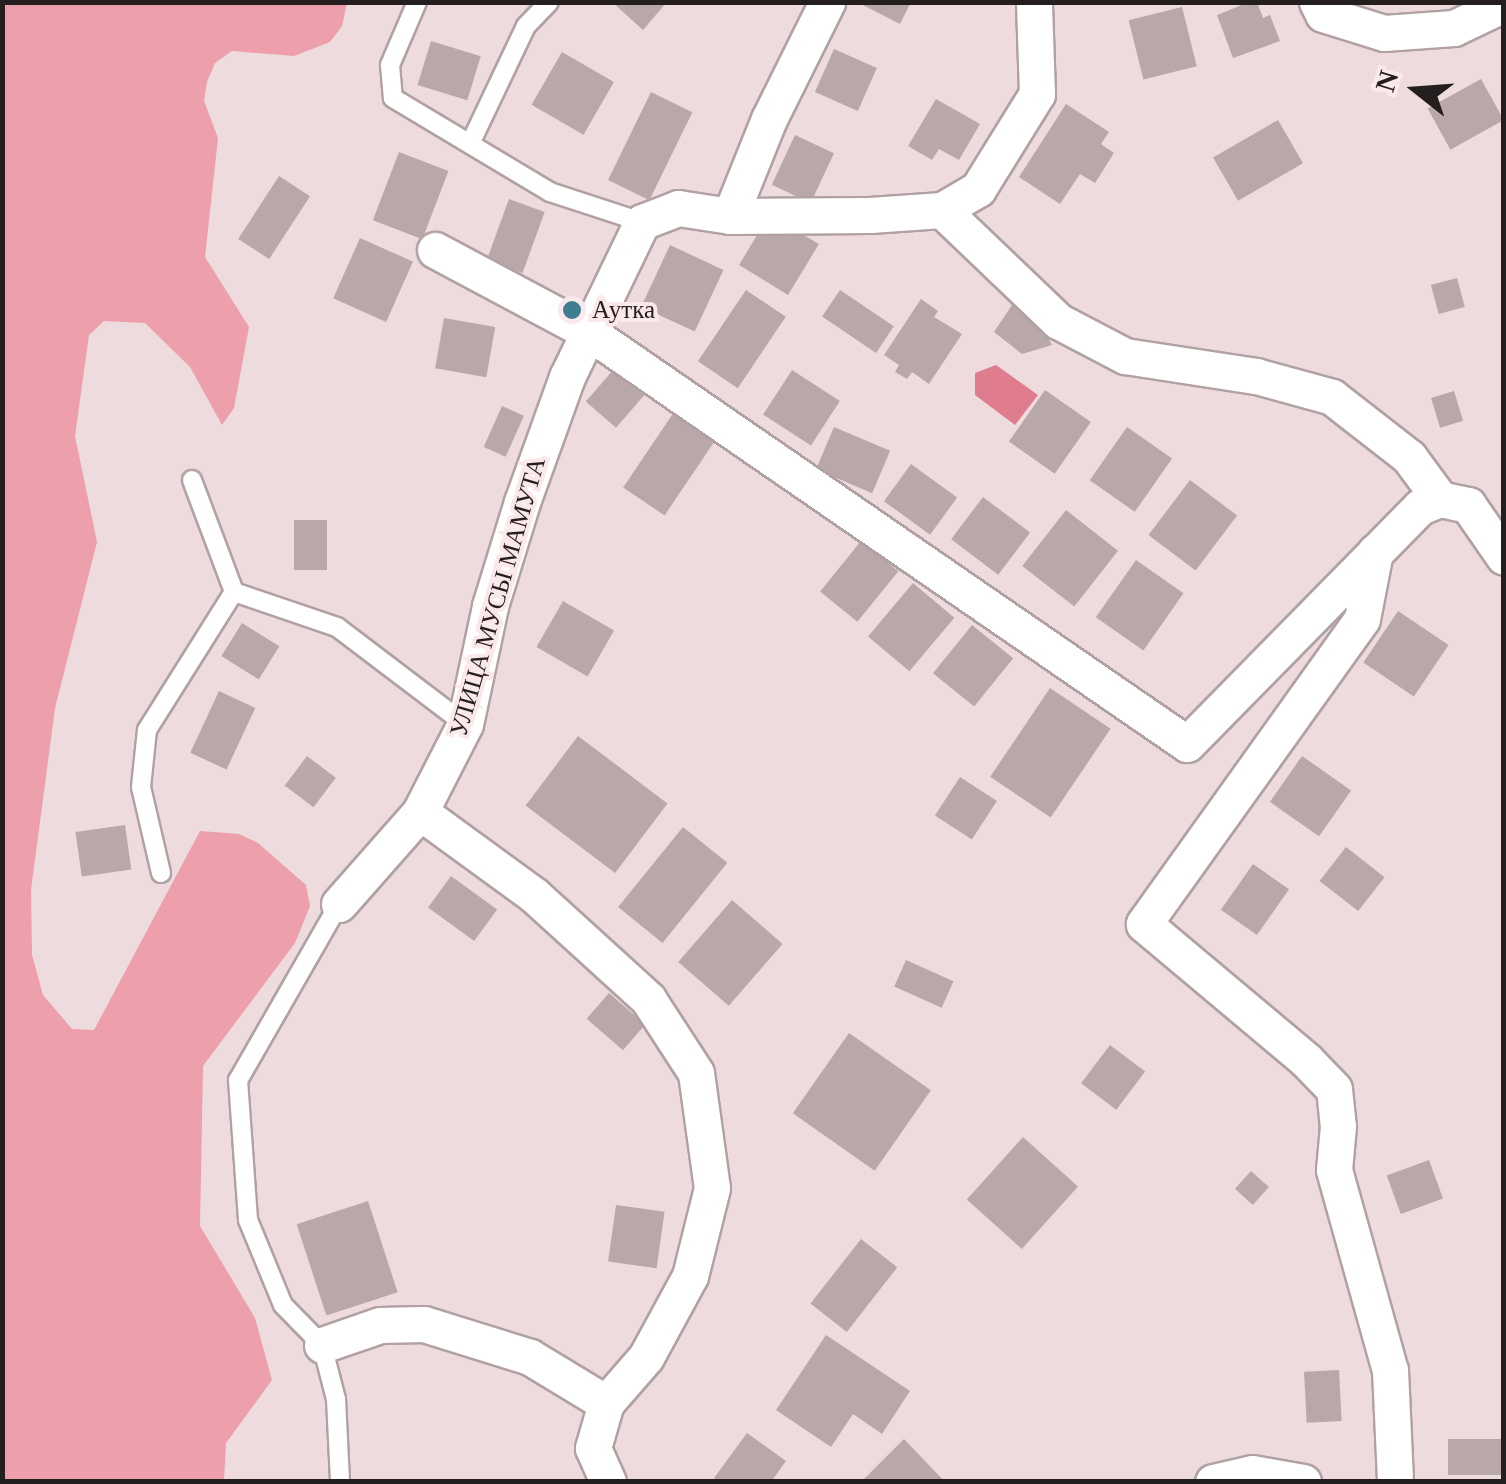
<!DOCTYPE html>
<meta charset="utf-8">
<style>
body{margin:0}
#map{position:relative;width:1506px;height:1484px;overflow:hidden;background:#eddbdd;font-family:Georgia,serif}
div>[style]{position:absolute}
[style*='--x']{left:calc(var(--x)*1px);top:calc(var(--y)*1px);width:calc(var(--w)*1px);rotate:calc(var(--a)*1deg)}
.green>*{inset:0;background:#ed9fab}
.water>*{inset:0;background:#df7c8e}
.building>*{inset:0;background:#b9a8aa;transform-origin:0 0}
.roads{filter:drop-shadow(2px 0 #b2a1a3) drop-shadow(-2px 0 #b2a1a3) drop-shadow(0 2px #b2a1a3) drop-shadow(0 -2px #b2a1a3)}
.service>*{height:18px;margin:-9px;padding:0 9px;transform-origin:9px;border-radius:9px;background:#fff}
.minor>*{height:35px;margin:-17.5px;padding:0 17.5px;transform-origin:17.5px;border-radius:17.5px;background:#fff}
.dots>*{width:28px;height:28px;translate:-50% -50%;box-sizing:border-box;border:5px solid #fae8ea;border-radius:50%}
span{translate:-50% -50%;white-space:nowrap;text-align:center;line-height:1.15;-webkit-text-stroke:8px #fae8ea;paint-order:stroke}
.poi-label{font-size:25px;color:#251e1f}
.left{translate:0 -50%;text-align:left}
.street-label{font-size:25px;color:#251e1f}
.frame{position:absolute;inset:0;border:5px solid #251e1f;pointer-events:none}
.north{position:absolute;left:1366px;top:40px;width:100px;height:100px;-webkit-text-stroke:8px #fae8ea;paint-order:stroke;rotate:287deg;font-size:28px;font-weight:700;line-height:40px;text-align:center;color:#251e1f}
.north::after{content:'';display:block;margin:auto;width:35px;height:45px;background:#251e1f;clip-path:polygon(50% 0,100% 100%,50% 72%,0 100%)}
</style>
<div id="map">
<div class="green">
<div style="clip-path:polygon(3px 2px,347px 3px,342px 26px,330px 42px,294px 56px,232px 51px,215px 63px,207px 82px,204px 101px,218px 138px,205px 257px,249px 327px,234px 408px,222px 425px,190px 367px,145px 323px,104px 321px,89px 335px,75px 436px,97px 542px,55px 708px,31px 890px,32px 955px,43px 995px,72px 1029px,94px 1030px,200px 831px,239px 834px,258px 843px,306px 885px,310px 906px,295px 943px,203px 1066px,200px 1226px,255px 1318px,272px 1380px,226px 1443px,224px 1481px,3px 1481px)"></div>
</div>
<div class="water">
<div style="clip-path:polygon(996px 365px,1038px 395px,1015px 425px,975px 395px,975px 373px)"></div>
</div>
<div class="building">
<div style="clip-path:polygon(612px 2px,667px 2px,643px 30px)"></div>
<div style="clip-path:polygon(857px 2px,911px 2px,900px 24px)"></div>
<div style="clip-path:polygon(1249px 2px,1257px 2px,1263px 18px,1270px 15px,1280px 41px,1233px 58px,1217px 15px)"></div>
<div style="left:1182px;top:7px;width:61px;height:55px;rotate:76deg"></div>
<div style="left:431px;top:41px;width:52px;height:46px;rotate:17deg"></div>
<div style="left:834px;top:49px;width:47px;height:47px;rotate:24deg"></div>
<div style="left:562px;top:52px;width:60px;height:61px;rotate:30deg"></div>
<div style="left:1481px;top:79px;width:47px;height:61px;rotate:61deg"></div>
<div style="left:651px;top:92px;width:46px;height:98px;rotate:26deg"></div>
<div style="clip-path:polygon(936px 99px,980px 124px,959px 160px,939px 149px,932px 160px,908px 146px)"></div>
<div style="clip-path:polygon(1066px 104px,1109px 132px,1101px 144px,1114px 153px,1095px 183px,1080px 174px,1060px 204px,1019px 177px)"></div>
<div style="left:1278px;top:120px;width:50px;height:75px;rotate:60deg"></div>
<div style="left:795px;top:135px;width:43px;height:55px;rotate:25deg"></div>
<div style="left:399px;top:152px;width:53px;height:73px;rotate:21deg"></div>
<div style="left:279px;top:176px;width:37px;height:75px;rotate:33deg"></div>
<div style="left:509px;top:199px;width:38px;height:65px;rotate:20deg"></div>
<div style="clip-path:polygon(783px 223px,819px 244px,788px 295px,739px 265px,762px 227px,776px 235px)"></div>
<div style="left:360px;top:238px;width:58px;height:66px;rotate:24deg"></div>
<div style="left:670px;top:245px;width:59px;height:68px;rotate:25deg"></div>
<div style="left:1457px;top:278px;width:30px;height:27px;rotate:75deg"></div>
<div style="left:746px;top:290px;width:48px;height:86px;rotate:34deg"></div>
<div style="left:840px;top:290px;width:65px;height:32px;rotate:34deg"></div>
<div style="clip-path:polygon(921px 299px,938px 311px,934px 317px,962px 334px,929px 384px,912px 372px,907px 379px,895px 372px,899px 365px,884px 355px)"></div>
<div style="clip-path:polygon(1016px 299px,1033px 310px,1052px 345px,1022px 354px,994px 332px)"></div>
<div style="left:444px;top:318px;width:52px;height:51px;rotate:10deg"></div>
<div style="left:614px;top:369px;width:40px;height:43px;rotate:41deg"></div>
<div style="left:792px;top:370px;width:57px;height:53px;rotate:33deg"></div>
<div style="left:1045px;top:390px;width:56px;height:63px;rotate:35deg"></div>
<div style="left:1454px;top:391px;width:31px;height:24px;rotate:73deg"></div>
<div style="left:502px;top:406px;width:24px;height:45px;rotate:24deg"></div>
<div style="left:674px;top:412px;width:50px;height:91px;rotate:34deg"></div>
<div style="left:834px;top:427px;width:61px;height:46px;rotate:23deg"></div>
<div style="left:1127px;top:427px;width:55px;height:65px;rotate:35deg"></div>
<div style="left:911px;top:464px;width:57px;height:46px;rotate:36deg"></div>
<div style="left:1190px;top:480px;width:59px;height:69px;rotate:37deg"></div>
<div style="left:983px;top:497px;width:59px;height:53px;rotate:37deg"></div>
<div style="left:1066px;top:510px;width:66px;height:71px;rotate:38deg"></div>
<div style="left:294px;top:520px;width:33px;height:50px"></div>
<div style="left:861px;top:541px;width:48px;height:65px;rotate:39deg"></div>
<div style="left:1136px;top:560px;width:58px;height:70px;rotate:35deg"></div>
<div style="left:913px;top:583px;width:54px;height:70px;rotate:40deg"></div>
<div style="left:563px;top:601px;width:59px;height:53px;rotate:30deg"></div>
<div style="left:1398px;top:611px;width:61px;height:62px;rotate:34deg"></div>
<div style="left:242px;top:623px;width:44px;height:39px;rotate:32deg"></div>
<div style="left:972px;top:625px;width:53px;height:62px;rotate:39deg"></div>
<div style="left:1050px;top:688px;width:73px;height:107px;rotate:34deg"></div>
<div style="left:219px;top:691px;width:40px;height:68px;rotate:25deg"></div>
<div style="left:578px;top:736px;width:112px;height:87px;rotate:37deg"></div>
<div style="left:307px;top:756px;width:36px;height:37px;rotate:37deg"></div>
<div style="left:1302px;top:756px;width:60px;height:56px;rotate:35deg"></div>
<div style="left:960px;top:777px;width:44px;height:46px;rotate:33deg"></div>
<div style="left:125px;top:825px;width:45px;height:50px;rotate:82deg"></div>
<div style="left:683px;top:827px;width:57px;height:103px;rotate:39deg"></div>
<div style="left:1346px;top:847px;width:49px;height:43px;rotate:38deg"></div>
<div style="left:1253px;top:864px;width:44px;height:56px;rotate:35deg"></div>
<div style="left:451px;top:876px;width:57px;height:39px;rotate:36deg"></div>
<div style="left:732px;top:900px;width:67px;height:82px;rotate:41deg"></div>
<div style="left:906px;top:960px;width:52px;height:29px;rotate:24deg"></div>
<div style="left:609px;top:993px;width:48px;height:34px;rotate:41deg"></div>
<div style="left:849px;top:1033px;width:100px;height:98px;rotate:35deg"></div>
<div style="left:1110px;top:1045px;width:44px;height:48px;rotate:37deg"></div>
<div style="left:1023px;top:1137px;width:74px;height:84px;rotate:42deg"></div>
<div style="left:1429px;top:1160px;width:41px;height:45px;rotate:70deg"></div>
<div style="left:1251px;top:1171px;width:24px;height:24px;rotate:42deg"></div>
<div style="left:368px;top:1201px;width:96px;height:75px;rotate:72deg"></div>
<div style="left:616px;top:1205px;width:49px;height:57px;rotate:8deg"></div>
<div style="left:861px;top:1239px;width:46px;height:82px;rotate:38deg"></div>
<div style="clip-path:polygon(826px 1335px,910px 1391px,882px 1434px,853px 1414px,831px 1447px,776px 1410px)"></div>
<div style="left:1339px;top:1370px;width:51px;height:35px;rotate:87deg"></div>
<div style="clip-path:polygon(747px 1433px,786px 1461px,771px 1482px,720px 1482px,714px 1478px)"></div>
<div style="clip-path:polygon(904px 1439px,945px 1482px,861px 1482px)"></div>
<div style="left:1504px;top:1439px;width:36px;height:56px;rotate:90deg"></div>
</div>
<div class="roads">
<div class="service">
<div style="--x:417;--y:2;--w:69;--a:113.2"></div>
<div style="--x:390;--y:65;--w:33;--a:85"></div>
<div style="--x:393;--y:98;--w:183;--a:30.9"></div>
<div style="--x:550;--y:192;--w:97;--a:18.1"></div>
<div style="--x:470;--y:144;--w:131;--a:-64.6"></div>
<div style="--x:526;--y:26;--w:33;--a:-46"></div>
<div style="--x:192;--y:480;--w:120;--a:69.4"></div>
<div style="--x:161;--y:873;--w:88;--a:-103.1"></div>
<div style="--x:141;--y:787;--w:57;--a:-84"></div>
<div style="--x:147;--y:730;--w:163;--a:-57.8"></div>
<div style="--x:234;--y:592;--w:109;--a:18.8"></div>
<div style="--x:337;--y:627;--w:161;--a:37.2"></div>
<div style="--x:339;--y:904;--w:203;--a:119.8"></div>
<div style="--x:238;--y:1080;--w:140;--a:85.9"></div>
<div style="--x:248;--y:1220;--w:92;--a:67.6"></div>
<div style="--x:283;--y:1305;--w:56;--a:45.7"></div>
<div style="--x:322;--y:1345;--w:56;--a:75.5"></div>
<div style="--x:336;--y:1399;--w:83;--a:87.2"></div>
</div>
<div class="minor">
<div style="--x:1317;--y:2;--w:13;--a:63"></div>
<div style="--x:1323;--y:14;--w:64;--a:17.3"></div>
<div style="--x:1384;--y:33;--w:70;--a:-4.1"></div>
<div style="--x:1454;--y:28;--w:55;--a:-25.6"></div>
<div style="--x:942;--y:210;--w:161;--a:43.7"></div>
<div style="--x:1058;--y:321;--w:76;--a:27.6"></div>
<div style="--x:1125;--y:356;--w:133;--a:8.7"></div>
<div style="--x:1256;--y:376;--w:79;--a:15.4"></div>
<div style="--x:1332;--y:397;--w:98;--a:37.9"></div>
<div style="--x:1409;--y:457;--w:52;--a:53.6"></div>
<div style="--x:730;--y:216;--w:105;--a:-68.1"></div>
<div style="--x:769;--y:119;--w:131;--a:-63.6"></div>
<div style="--x:435;--y:250;--w:172;--a:28.1"></div>
<div style="--x:587;--y:331;--w:728;--a:34.54"></div>
<div style="--x:1187;--y:744;--w:332;--a:-45.5"></div>
<div style="--x:1420;--y:507;--w:22;--a:-22"></div>
<div style="--x:1440;--y:499;--w:29;--a:12"></div>
<div style="--x:1468;--y:505;--w:63;--a:55.3"></div>
<div style="--x:1375;--y:552;--w:68;--a:101"></div>
<div style="--x:1362;--y:619;--w:375;--a:125.6"></div>
<div style="--x:1144;--y:924;--w:212;--a:40"></div>
<div style="--x:1306;--y:1060;--w:40;--a:46"></div>
<div style="--x:1334;--y:1089;--w:37;--a:84"></div>
<div style="--x:1338;--y:1126;--w:44;--a:95.2"></div>
<div style="--x:1334;--y:1170;--w:208;--a:74.4"></div>
<div style="--x:1390;--y:1370;--w:112;--a:87.4"></div>
<div style="--x:420;--y:812;--w:142;--a:36.1"></div>
<div style="--x:535;--y:896;--w:153;--a:42.3"></div>
<div style="--x:648;--y:999;--w:88;--a:57"></div>
<div style="--x:696;--y:1073;--w:116;--a:82.1"></div>
<div style="--x:712;--y:1188;--w:91;--a:104"></div>
<div style="--x:690;--y:1276;--w:92;--a:118.5"></div>
<div style="--x:646;--y:1357;--w:61;--a:131"></div>
<div style="--x:606;--y:1403;--w:47;--a:106.1"></div>
<div style="--x:593;--y:1448;--w:37;--a:66"></div>
<div style="--x:339;--y:904;--w:123;--a:-48.6"></div>
<div style="--x:420;--y:812;--w:99;--a:-62.9"></div>
<div style="--x:465;--y:724;--w:121;--a:-78"></div>
<div style="--x:490;--y:606;--w:109;--a:-72.9"></div>
<div style="--x:522;--y:502;--w:133;--a:-70.2"></div>
<div style="--x:567;--y:377;--w:172;--a:-64.2"></div>
<div style="--x:642;--y:222;--w:39;--a:-21"></div>
<div style="--x:678;--y:208;--w:53;--a:8.7"></div>
<div style="--x:730;--y:216;--w:140;--a:-0.4"></div>
<div style="--x:870;--y:215;--w:72;--a:-4"></div>
<div style="--x:942;--y:210;--w:42;--a:-30.3"></div>
<div style="--x:978;--y:189;--w:112;--a:-58.2"></div>
<div style="--x:1037;--y:94;--w:92;--a:-91.9"></div>
<div style="--x:322;--y:1345;--w:61;--a:-19"></div>
<div style="--x:380;--y:1325;--w:44;--a:-1.3"></div>
<div style="--x:424;--y:1324;--w:111;--a:17.3"></div>
<div style="--x:530;--y:1357;--w:89;--a:31.2"></div>
<div style="--x:1213;--y:1482;--w:40;--a:-13"></div>
<div style="--x:1252;--y:1473;--w:52;--a:10"></div>
</div>
</div>
<div class="dots">
<div style="left:572px;top:310px;background:#3e7e91"></div>
</div>
<div class="poi-label">
<span class="left" style="left:592px;top:310px">Аутка</span>
</div>
<div class="street-label">
<span style="left:498px;top:597px;rotate:-74deg">УЛИЦА МУСЫ МАМУТА</span>
</div>
<div class="frame"></div>
<div class="north">N</div>
</div>
